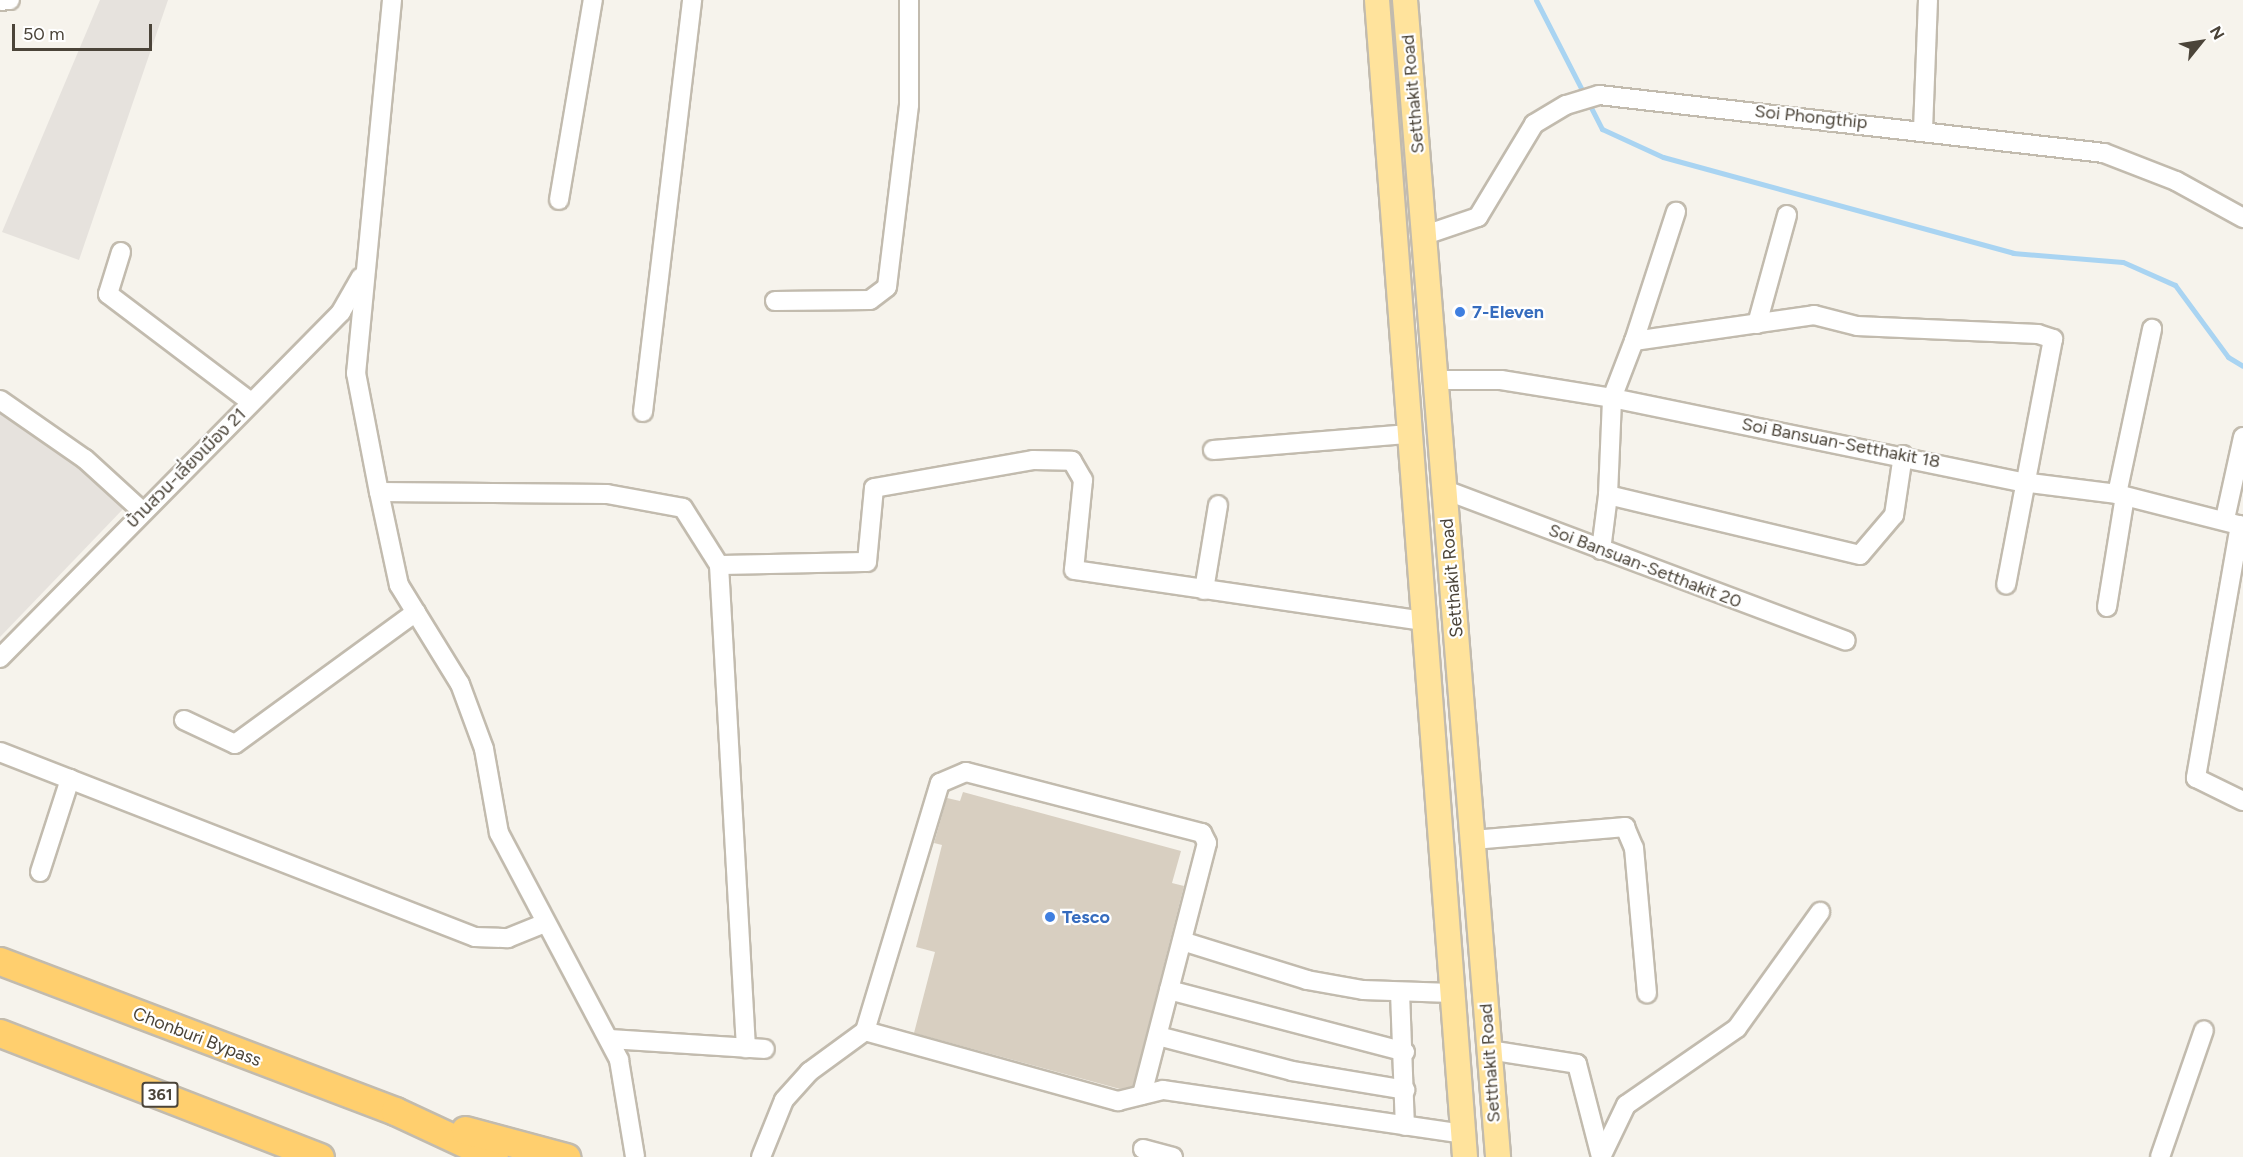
<!DOCTYPE html>
<meta charset="utf-8">
<style>
body{margin:0}
#map{position:relative;width:2243px;height:1157px;overflow:hidden;background:#f6f3ec;font-family:Figtree,"Noto Sans Thai",sans-serif}
div>[style]{position:absolute}
[style*='--x']{left:calc(var(--x)*1px);top:calc(var(--y)*1px);width:calc(var(--w)*1px);rotate:calc(var(--a)*1deg)}
.industrial>*{inset:0;background:#e6e2dd}
.stream>*{height:5px;margin:-2.5px;padding:0 2.5px;transform-origin:2.5px;border-radius:2.5px;background:#a9d4f2}
.building>*{inset:0;background:#d8cfc1}
.roads{filter:drop-shadow(2px 0 #c2bbae) drop-shadow(-2px 0 #c2bbae) drop-shadow(0 2px #c2bbae) drop-shadow(0 -2px #c2bbae)}
.minor>*{height:18px;margin:-9px;padding:0 9px;transform-origin:9px;border-radius:9px;background:#fff}
.major>*{height:24px;margin:-12px;padding:0 12px;transform-origin:12px;border-radius:12px;background:#ffe39c}
.highway>*{height:27px;margin:-13.5px;padding:0 13.5px;transform-origin:13.5px;border-radius:13.5px;background:#ffcf6e}
.dots>*{width:16px;height:16px;translate:-50% -50%;box-sizing:border-box;border:3px solid #fff;border-radius:50%}
span{translate:-50% -50%;white-space:nowrap;text-align:center;line-height:1.15;-webkit-text-stroke:4.5px #fff;paint-order:stroke}
.shield-label span{padding:2px 4px;background:#fff;border:2px solid;border-radius:4px;-webkit-text-stroke-width:0}
.shield-label{font-size:16px;color:#4b4439;font-weight:700}
.street-label{font-size:18px;color:#4b4439}
.shop-label{font-size:18px;color:#366cbe;font-weight:700}
.left{translate:0 -50%;text-align:left}
.north{position:absolute;left:2171px;top:12px;width:60px;height:60px;-webkit-text-stroke:4px #fff;paint-order:stroke;rotate:60deg;font-size:16px;font-weight:700;line-height:24px;text-align:center;color:#4b4439}
.north::after{content:'';display:block;margin:auto;width:21px;height:27px;background:#4b4439;clip-path:polygon(50% 0,100% 100%,50% 72%,0 100%)}
.scale{position:absolute;left:12px;top:24px;width:140px;height:27px;box-sizing:border-box;border:3px solid #4b4439;border-top:0;padding-left:8px;font-size:18px;line-height:21px;white-space:nowrap;color:#4b4439;-webkit-text-stroke:4px #fff;paint-order:stroke}
</style>
<div id="map">
<div class="industrial">
<div style="clip-path:polygon(100px 0,168px 0,79px 260px,2px 232px)"></div>
<div style="clip-path:polygon(0 409px,73px 460px,125px 507px,0 637px)"></div>
</div>
<div class="stream">
<div style="--x:1536;--y:0;--w:145;--a:62.9"></div>
<div style="--x:1602;--y:129;--w:67;--a:24.7"></div>
<div style="--x:1663;--y:157;--w:363;--a:15.3"></div>
<div style="--x:2013;--y:253;--w:110;--a:4.7"></div>
<div style="--x:2123;--y:262;--w:57;--a:23.9"></div>
<div style="--x:2175;--y:285;--w:89;--a:53.6"></div>
<div style="--x:2228;--y:357;--w:17;--a:31"></div>
</div>
<div class="building">
<div style="clip-path:polygon(963px 792px,1181px 851px,1172px 883px,1184px 886px,1133px 1086px,1120px 1089px,914px 1033px,935px 952px,916px 947px,942px 845px,934px 843px,947px 798px,960px 801px)"></div>
</div>
<div class="roads">
<div class="minor">
<div style="--x:392;--y:0;--w:375;--a:95.5"></div>
<div style="--x:356;--y:373;--w:121;--a:79.1"></div>
<div style="--x:379;--y:492;--w:95;--a:77.9"></div>
<div style="--x:399;--y:585;--w:116;--a:58.4"></div>
<div style="--x:460;--y:684;--w:69;--a:69.7"></div>
<div style="--x:484;--y:749;--w:85;--a:79.9"></div>
<div style="--x:499;--y:833;--w:257;--a:62.1"></div>
<div style="--x:619;--y:1060;--w:98;--a:80.6"></div>
<div style="--x:0;--y:1;--w:10;--a:-6"></div>
<div style="--x:1923;--y:130;--w:130;--a:-87.8"></div>
<div style="--x:559;--y:200;--w:203;--a:-80.4"></div>
<div style="--x:1425;--y:235;--w:56;--a:-18.8"></div>
<div style="--x:1478;--y:217;--w:109;--a:-58.9"></div>
<div style="--x:1534;--y:124;--w:37;--a:-31"></div>
<div style="--x:1566;--y:105;--w:34;--a:-17"></div>
<div style="--x:1599;--y:95;--w:508;--a:6.55"></div>
<div style="--x:2104;--y:153;--w:77;--a:21.3"></div>
<div style="--x:2176;--y:181;--w:77;--a:28.9"></div>
<div style="--x:121;--y:252;--w:44;--a:107.2"></div>
<div style="--x:108;--y:294;--w:179;--a:37.1"></div>
<div style="--x:775;--y:301;--w:95;--a:-0.6"></div>
<div style="--x:870;--y:300;--w:21;--a:-37"></div>
<div style="--x:887;--y:287;--w:183;--a:-83.1"></div>
<div style="--x:909;--y:105;--w:105;--a:-90"></div>
<div style="--x:1757;--y:324;--w:113;--a:-74.6"></div>
<div style="--x:1634;--y:341;--w:136;--a:-72"></div>
<div style="--x:1435;--y:380;--w:66;--a:0"></div>
<div style="--x:1501;--y:380;--w:112;--a:9.2"></div>
<div style="--x:1612;--y:398;--w:419;--a:11.6"></div>
<div style="--x:2022;--y:482;--w:96;--a:7.2"></div>
<div style="--x:2117;--y:494;--w:130;--a:14.3"></div>
<div style="--x:0;--y:400;--w:103;--a:34.8"></div>
<div style="--x:85;--y:459;--w:77;--a:42.4"></div>
<div style="--x:643;--y:412;--w:415;--a:-83.2"></div>
<div style="--x:1213;--y:450;--w:197;--a:-4.7"></div>
<div style="--x:1903;--y:455;--w:61;--a:98.5"></div>
<div style="--x:1894;--y:515;--w:52;--a:130.4"></div>
<div style="--x:1860;--y:555;--w:259;--a:-166.6"></div>
<div style="--x:1608;--y:495;--w:97;--a:-87.6"></div>
<div style="--x:1612;--y:398;--w:61;--a:-68.9"></div>
<div style="--x:1634;--y:341;--w:182;--a:-8.2"></div>
<div style="--x:1814;--y:315;--w:44;--a:14.3"></div>
<div style="--x:1857;--y:326;--w:181;--a:2.5"></div>
<div style="--x:2038;--y:334;--w:16;--a:18"></div>
<div style="--x:2053;--y:339;--w:250;--a:100.8"></div>
<div style="--x:1445;--y:490;--w:428;--a:20.6"></div>
<div style="--x:379;--y:492;--w:228;--a:0.5"></div>
<div style="--x:607;--y:494;--w:77;--a:10.4"></div>
<div style="--x:683;--y:508;--w:67;--a:57.7"></div>
<div style="--x:719;--y:565;--w:484;--a:86.8"></div>
<div style="--x:2117;--y:494;--w:169;--a:-78"></div>
<div style="--x:2225;--y:519;--w:84;--a:-77.6"></div>
<div style="--x:2240;--y:525;--w:257;--a:99.9"></div>
<div style="--x:2196;--y:778;--w:52;--a:26.1"></div>
<div style="--x:1601;--y:550;--w:55;--a:-82.7"></div>
<div style="--x:719;--y:565;--w:148;--a:-1.2"></div>
<div style="--x:867;--y:562;--w:74;--a:-84.6"></div>
<div style="--x:874;--y:488;--w:161;--a:-10"></div>
<div style="--x:1033;--y:460;--w:39;--a:1"></div>
<div style="--x:1072;--y:461;--w:22;--a:60"></div>
<div style="--x:1083;--y:480;--w:90;--a:95.7"></div>
<div style="--x:1074;--y:570;--w:353;--a:8.3"></div>
<div style="--x:1204;--y:590;--w:86;--a:-80.6"></div>
<div style="--x:2107;--y:607;--w:112;--a:-80.8"></div>
<div style="--x:0;--y:658;--w:486;--a:-45.4"></div>
<div style="--x:341;--y:312;--w:40;--a:-60.3"></div>
<div style="--x:184;--y:720;--w:56;--a:25.2"></div>
<div style="--x:235;--y:744;--w:224;--a:-36.1"></div>
<div style="--x:0;--y:752;--w:510;--a:21.28"></div>
<div style="--x:475;--y:937;--w:33;--a:2"></div>
<div style="--x:508;--y:938;--w:40;--a:-22"></div>
<div style="--x:1473;--y:840;--w:153;--a:-4.9"></div>
<div style="--x:1625;--y:827;--w:23;--a:67"></div>
<div style="--x:1634;--y:848;--w:146;--a:84.9"></div>
<div style="--x:40;--y:872;--w:98;--a:-72.1"></div>
<div style="--x:1182;--y:941;--w:131;--a:17.3"></div>
<div style="--x:1307;--y:980;--w:57;--a:10.1"></div>
<div style="--x:1363;--y:990;--w:89;--a:1.9"></div>
<div style="--x:1169;--y:990;--w:244;--a:14.7"></div>
<div style="--x:1400;--y:992;--w:134;--a:87.9"></div>
<div style="--x:865;--y:1031;--w:259;--a:-73.2"></div>
<div style="--x:940;--y:783;--w:28;--a:-23"></div>
<div style="--x:966;--y:772;--w:244;--a:14.5"></div>
<div style="--x:1202;--y:833;--w:11;--a:63"></div>
<div style="--x:1207;--y:843;--w:260;--a:104.5"></div>
<div style="--x:1158;--y:1036;--w:138;--a:14.6"></div>
<div style="--x:1292;--y:1071;--w:115;--a:9.5"></div>
<div style="--x:611;--y:1039;--w:154;--a:3.7"></div>
<div style="--x:1489;--y:1050;--w:89;--a:9"></div>
<div style="--x:1577;--y:1064;--w:96;--a:75.5"></div>
<div style="--x:1143;--y:1149;--w:31;--a:15"></div>
<div style="--x:761;--y:1157;--w:61;--a:-68"></div>
<div style="--x:784;--y:1100;--w:38;--a:-48"></div>
<div style="--x:809;--y:1072;--w:69;--a:-36.2"></div>
<div style="--x:865;--y:1031;--w:263;--a:15.5"></div>
<div style="--x:1118;--y:1101;--w:46;--a:-13.7"></div>
<div style="--x:1163;--y:1090;--w:303;--a:8.3"></div>
<div style="--x:1601;--y:1157;--w:58;--a:-64.3"></div>
<div style="--x:1626;--y:1105;--w:135;--a:-34.7"></div>
<div style="--x:1737;--y:1028;--w:143;--a:-54.4"></div>
<div style="--x:2160;--y:1157;--w:134;--a:-70.9"></div>
</div>
<div class="major">
<div style="--x:1377;--y:0;--w:1160;--a:85.65"></div>
<div style="--x:1405;--y:0;--w:1161;--a:85.4"></div>
</div>
<div class="highway">
<div style="--x:0;--y:961;--w:423;--a:20.8"></div>
<div style="--x:395;--y:1111;--w:109;--a:24.9"></div>
<div style="--x:0;--y:1033;--w:343;--a:21.2"></div>
<div style="--x:465;--y:1130;--w:105;--a:15"></div>
</div>
</div>
<div class="dots">
<div style="left:1460px;top:312px;background:#3f7fe0"></div>
<div style="left:1050px;top:917px;background:#3f7fe0"></div>
</div>
<div class="shield-label">
<span style="left:160px;top:1095px">361</span>
</div>
<div class="street-label">
<span style="left:1413px;top:94px;rotate:-95deg">Setthakit Road</span>
<span style="left:1811px;top:117px;rotate:6deg">Soi Phongthip</span>
<span style="left:1841px;top:443px;rotate:11deg">Soi Bansuan-Setthakit 18</span>
<span style="left:186px;top:468px;rotate:-45deg">บ้านสวน-เลี่ยงเมือง 21</span>
<span style="left:1645px;top:566px;rotate:21deg">Soi Bansuan-Setthakit 20</span>
<span style="left:1452px;top:578px;rotate:-95deg">Setthakit Road</span>
<span style="left:197px;top:1037px;rotate:21deg">Chonburi Bypass</span>
<span style="left:1490px;top:1063px;rotate:-94deg">Setthakit Road</span>
</div>
<div class="shop-label">
<span class="left" style="left:1472px;top:312px">7-Eleven</span>
<span class="left" style="left:1062px;top:917px">Tesco</span>
</div>
<div class="north">N</div>
<div class="scale">50 m</div>
</div>
